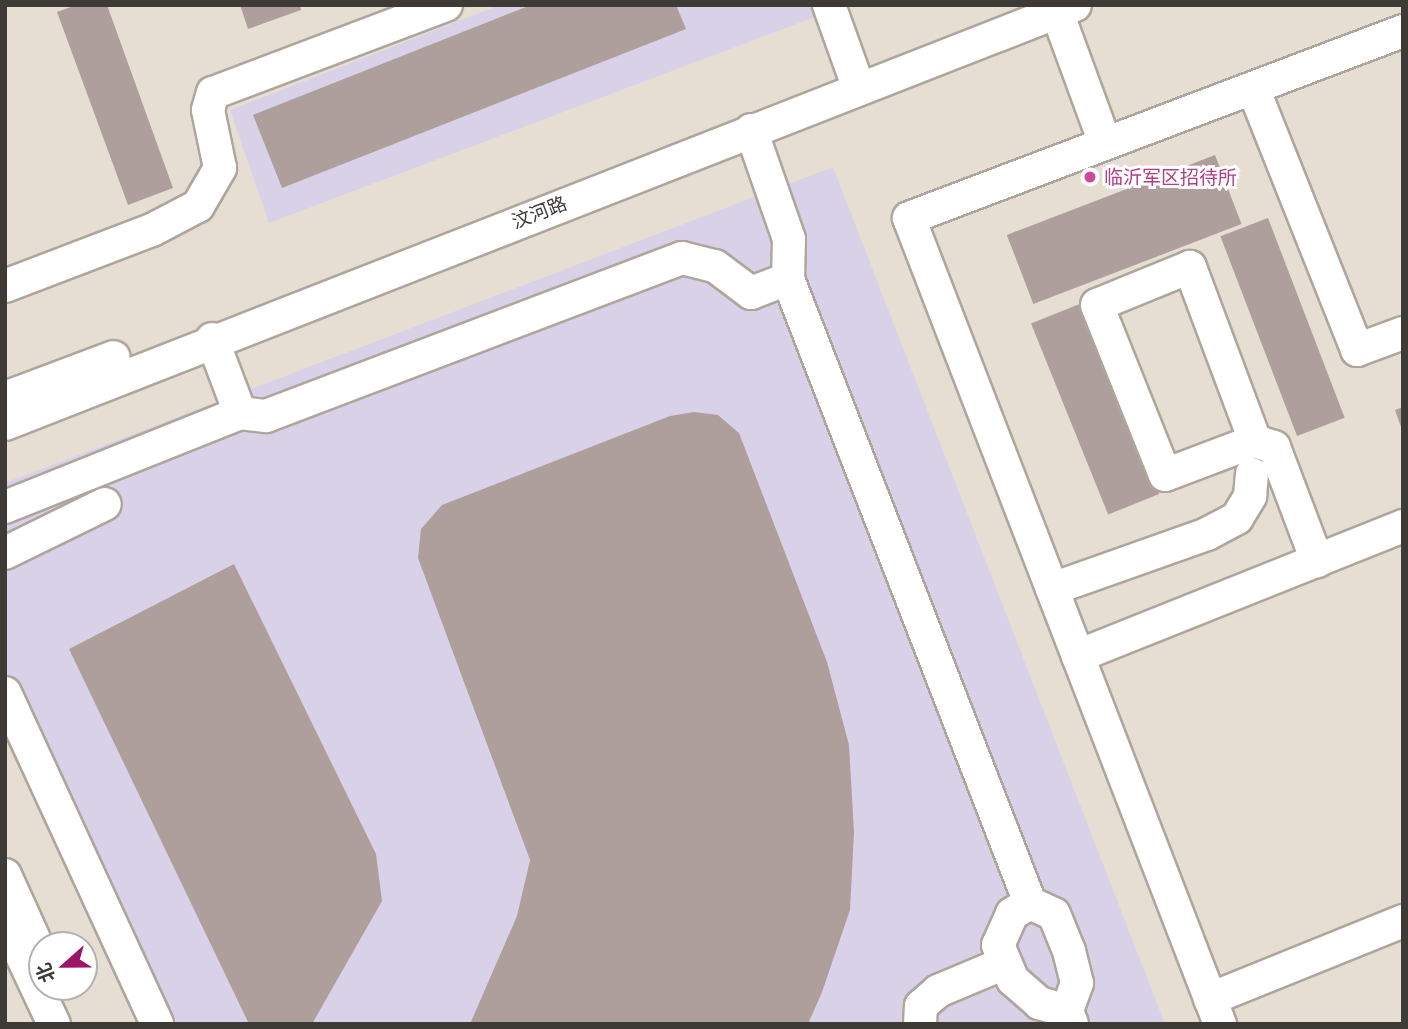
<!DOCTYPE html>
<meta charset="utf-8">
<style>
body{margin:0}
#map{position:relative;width:1408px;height:1029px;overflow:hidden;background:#e6ded3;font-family:Commissioner,"Noto Sans SC",sans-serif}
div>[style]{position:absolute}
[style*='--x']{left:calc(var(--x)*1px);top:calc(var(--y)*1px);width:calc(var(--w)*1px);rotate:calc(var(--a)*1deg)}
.commercial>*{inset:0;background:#d9d1e7}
.building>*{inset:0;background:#ae9f9d;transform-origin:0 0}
.roads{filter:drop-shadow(2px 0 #aea69c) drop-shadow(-2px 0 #aea69c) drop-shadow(0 2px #aea69c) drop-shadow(0 -2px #aea69c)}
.minor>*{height:32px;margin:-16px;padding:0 16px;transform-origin:16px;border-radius:16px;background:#fff}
.dots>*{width:19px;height:19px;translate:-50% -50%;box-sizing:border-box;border:4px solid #fff;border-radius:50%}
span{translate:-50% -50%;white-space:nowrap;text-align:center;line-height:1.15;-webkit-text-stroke:6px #fff;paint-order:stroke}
.hotel-label{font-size:19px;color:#b23c85}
.left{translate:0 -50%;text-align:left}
.street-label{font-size:19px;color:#3e3b36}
.frame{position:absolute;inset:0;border:7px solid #3e3b36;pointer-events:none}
.north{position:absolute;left:28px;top:931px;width:70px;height:70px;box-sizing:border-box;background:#fff;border:2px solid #b2b1af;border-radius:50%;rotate:249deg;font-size:19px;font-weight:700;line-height:28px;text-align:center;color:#3e3b36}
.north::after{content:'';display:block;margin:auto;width:24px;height:32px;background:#9c1566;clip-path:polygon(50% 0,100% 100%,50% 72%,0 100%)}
</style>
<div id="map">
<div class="commercial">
<div style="clip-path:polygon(500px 5px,847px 5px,269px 223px,230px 110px)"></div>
<div style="clip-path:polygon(833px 167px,1165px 1024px,139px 1024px,5px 735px,5px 483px)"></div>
</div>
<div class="building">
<div style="clip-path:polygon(76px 5px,107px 5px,173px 188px,128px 205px,57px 12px)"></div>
<div style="clip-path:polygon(240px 5px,300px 5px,301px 10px,248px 29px)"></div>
<div style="clip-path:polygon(531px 5px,676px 5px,686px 29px,282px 188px,253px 115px)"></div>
<div style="left:1215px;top:155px;width:74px;height:223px;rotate:69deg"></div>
<div style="left:1268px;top:218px;width:214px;height:51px;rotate:69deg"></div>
<div style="left:1082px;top:303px;width:206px;height:55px;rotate:68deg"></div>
<div style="clip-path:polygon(1403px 407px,1403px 430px,1402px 430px,1395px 410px)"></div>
<div style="clip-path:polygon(694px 412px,718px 415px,739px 433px,827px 662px,849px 745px,854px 832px,850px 910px,822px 992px,808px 1024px,470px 1024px,517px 916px,530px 860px,418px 558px,421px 529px,442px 505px,670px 416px)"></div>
<div style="clip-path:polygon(234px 564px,376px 854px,382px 901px,312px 1024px,249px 1024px,69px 649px)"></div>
</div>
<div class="roads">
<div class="minor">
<div style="--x:829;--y:5;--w:74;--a:70.3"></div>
<div style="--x:1057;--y:12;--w:140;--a:69.9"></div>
<div style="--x:1253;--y:88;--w:282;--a:68.3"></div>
<div style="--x:1357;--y:350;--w:49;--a:-20.3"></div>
<div style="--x:751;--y:130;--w:115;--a:70.8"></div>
<div style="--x:789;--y:239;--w:40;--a:91.4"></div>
<div style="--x:788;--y:279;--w:669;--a:68.8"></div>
<div style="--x:1030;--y:903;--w:26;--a:25"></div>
<div style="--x:1054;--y:914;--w:40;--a:68"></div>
<div style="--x:1069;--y:951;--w:33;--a:76"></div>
<div style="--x:1077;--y:983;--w:30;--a:110"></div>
<div style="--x:1067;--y:1011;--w:14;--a:69"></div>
<div style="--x:5;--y:286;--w:157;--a:-20.9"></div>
<div style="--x:152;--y:230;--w:52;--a:-27.6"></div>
<div style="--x:198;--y:206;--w:44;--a:-59.9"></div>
<div style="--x:220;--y:168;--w:59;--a:-101.7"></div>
<div style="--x:208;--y:110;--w:18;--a:-74"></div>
<div style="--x:213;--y:93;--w:249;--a:-20.7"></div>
<div style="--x:5;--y:398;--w:116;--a:-20.6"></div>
<div style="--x:240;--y:413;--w:26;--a:7"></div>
<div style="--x:266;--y:416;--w:445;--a:-20.8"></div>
<div style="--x:682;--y:258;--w:34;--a:14"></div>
<div style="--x:715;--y:266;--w:45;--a:36.9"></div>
<div style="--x:751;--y:293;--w:40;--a:-21"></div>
<div style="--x:5;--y:424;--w:1149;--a:-21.38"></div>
<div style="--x:1255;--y:441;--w:186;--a:-110.5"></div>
<div style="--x:1190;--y:267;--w:100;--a:157.8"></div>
<div style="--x:1097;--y:305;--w:183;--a:68.2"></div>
<div style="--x:1165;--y:475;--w:96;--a:-20.7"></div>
<div style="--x:1255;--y:441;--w:20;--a:18"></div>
<div style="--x:1274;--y:447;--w:122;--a:69.3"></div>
<div style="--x:5;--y:507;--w:253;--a:-21.8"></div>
<div style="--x:240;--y:413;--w:79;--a:-110.7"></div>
<div style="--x:5;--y:553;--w:111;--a:-26.1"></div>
<div style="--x:1052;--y:589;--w:164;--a:-19.5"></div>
<div style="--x:1207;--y:534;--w:34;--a:-28"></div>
<div style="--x:1237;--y:518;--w:26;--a:-59"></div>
<div style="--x:1250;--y:496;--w:22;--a:-85"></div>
<div style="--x:1078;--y:656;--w:469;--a:-111.1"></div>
<div style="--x:909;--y:218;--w:528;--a:-20.73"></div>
<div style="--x:5;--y:693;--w:364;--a:65.3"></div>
<div style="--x:5;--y:875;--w:70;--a:65.6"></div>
<div style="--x:1030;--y:903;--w:21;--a:149"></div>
<div style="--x:1012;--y:914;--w:34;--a:114"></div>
<div style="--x:998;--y:945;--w:38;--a:67"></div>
<div style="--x:1013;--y:980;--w:35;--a:41"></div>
<div style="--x:1039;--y:1003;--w:29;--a:16"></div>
<div style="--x:5;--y:920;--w:115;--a:64.8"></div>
<div style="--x:1210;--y:999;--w:208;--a:-22"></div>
<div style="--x:920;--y:1024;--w:18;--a:-87"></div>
<div style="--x:921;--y:1006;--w:23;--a:-41"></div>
<div style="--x:938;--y:991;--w:73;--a:-22.7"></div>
<div style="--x:1220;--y:1024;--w:394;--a:-111.1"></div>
<div style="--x:1078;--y:656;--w:350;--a:-21.8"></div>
</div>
</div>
<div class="dots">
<div style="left:1090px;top:177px;background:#d1479c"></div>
</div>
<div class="hotel-label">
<span class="left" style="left:1104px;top:177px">临沂军区招待所</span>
</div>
<div class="street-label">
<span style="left:539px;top:212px;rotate:-21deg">汶河路</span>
</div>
<div class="frame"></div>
<div class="north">北</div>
</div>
